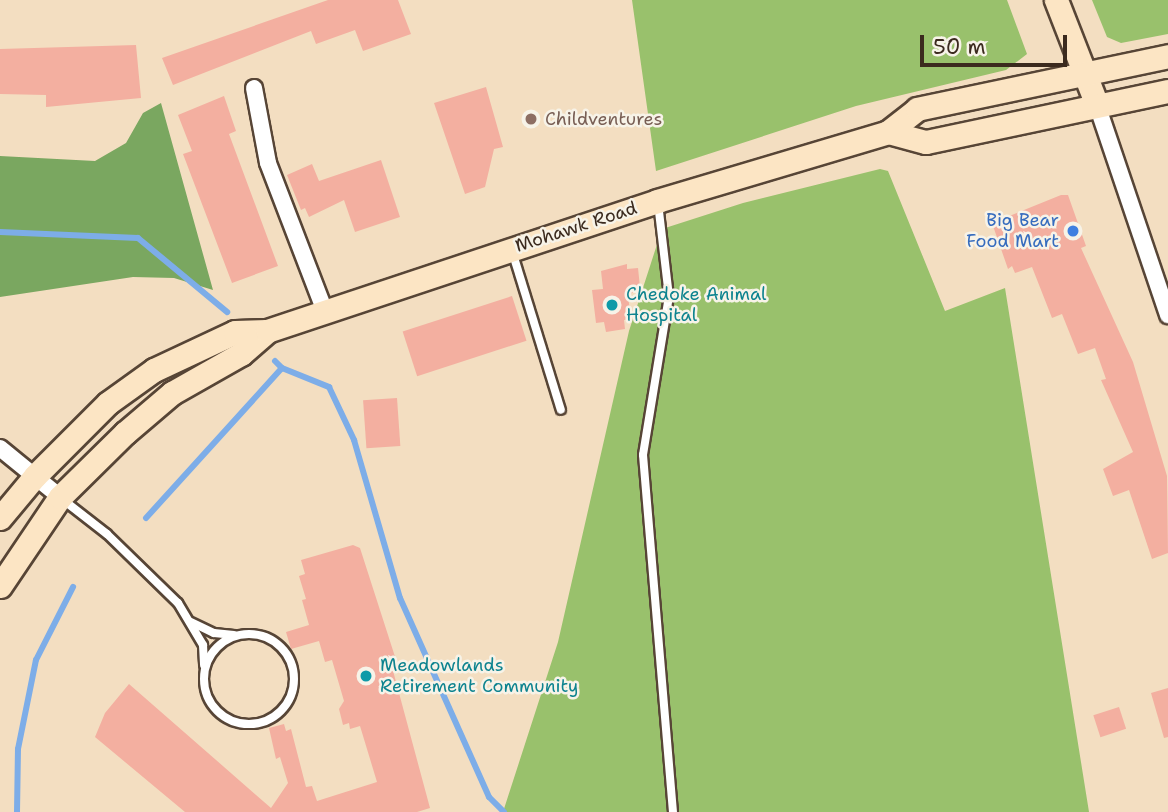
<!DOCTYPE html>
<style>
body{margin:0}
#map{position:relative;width:1168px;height:812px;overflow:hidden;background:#f3dec1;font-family:"Shantell Sans",sans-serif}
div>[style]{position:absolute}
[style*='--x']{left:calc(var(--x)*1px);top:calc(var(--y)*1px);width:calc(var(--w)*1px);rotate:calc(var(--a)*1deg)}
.green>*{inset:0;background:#99c16c}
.forest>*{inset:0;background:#7aa760}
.stream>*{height:6px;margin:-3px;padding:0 3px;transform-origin:3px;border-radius:3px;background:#7dade8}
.building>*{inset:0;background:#f3afa0;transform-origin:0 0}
.roads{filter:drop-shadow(2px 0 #574536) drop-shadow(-2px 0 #574536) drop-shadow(0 2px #574536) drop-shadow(0 -2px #574536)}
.lane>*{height:8px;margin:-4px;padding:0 4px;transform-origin:4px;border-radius:4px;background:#fff}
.lane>.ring{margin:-4px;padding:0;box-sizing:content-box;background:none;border:8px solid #fff;border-radius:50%}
.street>*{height:16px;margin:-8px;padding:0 8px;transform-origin:8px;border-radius:8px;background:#fff}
.secondary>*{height:23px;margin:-11.5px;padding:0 11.5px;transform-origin:11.5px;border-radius:11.5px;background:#fce5c4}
.dots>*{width:19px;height:19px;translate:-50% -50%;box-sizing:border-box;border:4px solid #f7f3e8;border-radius:50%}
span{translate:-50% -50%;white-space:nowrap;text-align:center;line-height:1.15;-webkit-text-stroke:5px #f7f3e8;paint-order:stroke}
.education-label{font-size:18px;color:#785e54}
.left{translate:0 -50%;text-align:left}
.shop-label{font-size:18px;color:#366cbe}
.right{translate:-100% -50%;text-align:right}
.street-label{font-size:18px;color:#3b2a1e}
.culture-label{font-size:18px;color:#0d838f}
.scale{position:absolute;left:920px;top:35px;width:147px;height:32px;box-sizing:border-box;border:4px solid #3b2a1e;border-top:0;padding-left:9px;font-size:21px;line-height:24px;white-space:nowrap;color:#3b2a1e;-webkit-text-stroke:5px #f7f3e8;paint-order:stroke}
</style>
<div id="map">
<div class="green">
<div style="clip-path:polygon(632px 0,1007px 0,1027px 54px,1006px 70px,856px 106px,656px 171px)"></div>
<div style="clip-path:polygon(1092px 0,1168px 0,1168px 34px,1121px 43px,1107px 37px)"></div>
<div style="clip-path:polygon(880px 169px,888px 171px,945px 311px,1005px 288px,1089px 812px,503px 812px,558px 642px,629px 331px,662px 229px,743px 203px)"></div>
</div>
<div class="forest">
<div style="clip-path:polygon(161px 103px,213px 290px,174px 278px,133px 277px,0 297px,0 156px,95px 161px,126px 143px,143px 113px)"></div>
</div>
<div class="stream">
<div style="--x:0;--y:232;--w:138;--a:2.5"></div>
<div style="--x:138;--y:238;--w:116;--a:39.7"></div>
<div style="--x:275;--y:361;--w:10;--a:45"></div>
<div style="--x:282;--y:368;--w:51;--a:22"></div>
<div style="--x:329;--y:387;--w:59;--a:64.7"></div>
<div style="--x:354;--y:440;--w:165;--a:73.8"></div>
<div style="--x:400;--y:598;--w:218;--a:65.9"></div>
<div style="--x:489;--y:797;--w:21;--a:45"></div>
<div style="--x:146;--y:518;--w:202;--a:-47.8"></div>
<div style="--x:17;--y:812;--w:63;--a:-89.1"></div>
<div style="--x:18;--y:749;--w:91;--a:-78.6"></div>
<div style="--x:36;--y:660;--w:82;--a:-63.1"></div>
</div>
<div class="building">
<div style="clip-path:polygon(328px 0,398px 0,411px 34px,363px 51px,355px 30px,316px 44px,311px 31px,173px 85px,162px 58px)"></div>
<div style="clip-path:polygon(136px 45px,141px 98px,46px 107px,46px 95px,0 94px,0 49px)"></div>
<div style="clip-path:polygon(486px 87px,503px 147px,494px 149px,485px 187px,465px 194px,434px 103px)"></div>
<div style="clip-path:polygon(224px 96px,236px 131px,229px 134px,278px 266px,232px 283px,183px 154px,192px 151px,178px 115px)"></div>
<div style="clip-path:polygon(381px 160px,400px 217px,355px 232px,344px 200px,309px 217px,305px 208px,301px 210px,287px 175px,312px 164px,319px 181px)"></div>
<div style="clip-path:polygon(1061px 195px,1068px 195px,1086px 246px,1081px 248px,1133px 362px,1167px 476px,1168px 553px,1152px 559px,1129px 490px,1113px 496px,1103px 469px,1133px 452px,1101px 380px,1106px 379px,1095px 348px,1078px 354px,1062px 314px,1052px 318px,1032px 267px,1015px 273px,1012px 266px,1008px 269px,992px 223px)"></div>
<div style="clip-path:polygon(627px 264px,627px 269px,638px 268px,640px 287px,628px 296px,631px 319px,624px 320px,625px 329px,606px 332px,604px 322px,596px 323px,592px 290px,603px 289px,601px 271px)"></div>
<div style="left:512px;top:296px;width:47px;height:115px;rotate:72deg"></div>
<div style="left:397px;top:398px;width:48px;height:34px;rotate:86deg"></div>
<div style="clip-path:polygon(353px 545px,360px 548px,398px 666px,392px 667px,430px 808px,417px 812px,185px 812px,95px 737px,105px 713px,129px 684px,271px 808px,288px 783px,280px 757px,276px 759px,269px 728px,284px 724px,286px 731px,291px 729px,306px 787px,312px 786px,317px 801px,377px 782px,360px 726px,350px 729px,349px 723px,343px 725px,339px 709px,344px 701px,332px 660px,325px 662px,319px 641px,291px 649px,286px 632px,309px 625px,302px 600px,306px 599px,299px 576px,305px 574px,301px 560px)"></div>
<div style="clip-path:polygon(1168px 688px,1168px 737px,1164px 738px,1151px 693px)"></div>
<div style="left:1119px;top:707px;width:23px;height:27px;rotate:72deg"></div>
</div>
<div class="roads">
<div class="lane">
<div style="--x:658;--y:203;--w:94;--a:83.3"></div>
<div style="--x:669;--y:296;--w:161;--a:99.3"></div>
<div style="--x:643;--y:455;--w:358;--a:85.2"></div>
<div style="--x:512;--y:251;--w:166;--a:72.9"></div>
<div style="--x:62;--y:499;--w:57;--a:37.9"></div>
<div style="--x:107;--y:534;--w:99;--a:44.2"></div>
<div style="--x:178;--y:603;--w:49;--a:59.2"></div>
<div style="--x:203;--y:645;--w:20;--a:87"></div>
<div style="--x:191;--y:622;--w:25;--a:26"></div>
<div style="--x:214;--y:633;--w:20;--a:6"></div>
<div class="ring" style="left:204px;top:634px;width:82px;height:82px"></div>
</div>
<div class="street">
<div style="--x:254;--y:88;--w:76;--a:79.4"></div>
<div style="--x:268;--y:163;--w:156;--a:69"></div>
<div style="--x:1097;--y:105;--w:222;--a:71.3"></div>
<div style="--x:0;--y:448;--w:77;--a:39.2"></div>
</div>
<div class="secondary">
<div style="--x:1056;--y:0;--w:113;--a:68.7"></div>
<div style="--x:888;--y:132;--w:39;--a:15"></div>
<div style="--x:926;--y:142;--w:247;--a:-11.9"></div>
<div style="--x:0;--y:518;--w:55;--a:-50.2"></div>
<div style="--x:35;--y:476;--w:103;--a:-45"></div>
<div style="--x:108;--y:403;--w:57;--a:-35.7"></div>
<div style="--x:154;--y:370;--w:89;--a:-25.1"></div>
<div style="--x:235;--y:332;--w:32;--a:-2"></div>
<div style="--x:0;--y:586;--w:107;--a:-56"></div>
<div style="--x:60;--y:497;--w:91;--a:-44.6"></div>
<div style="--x:125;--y:433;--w:62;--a:-40.4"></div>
<div style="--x:172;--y:393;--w:79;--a:-29.5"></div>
<div style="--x:241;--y:354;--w:35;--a:-41"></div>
<div style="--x:267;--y:331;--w:411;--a:-18.4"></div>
<div style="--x:657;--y:201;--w:241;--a:-16.6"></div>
<div style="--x:888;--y:132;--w:37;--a:-38"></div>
<div style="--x:917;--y:109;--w:257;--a:-11.9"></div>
</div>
</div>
<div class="dots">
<div style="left:531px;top:119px;background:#8d6e63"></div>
<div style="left:1073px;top:231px;background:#3f7fe0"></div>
<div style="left:612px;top:305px;background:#0f9aa8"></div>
<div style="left:366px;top:676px;background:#0f9aa8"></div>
</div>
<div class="education-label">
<span class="left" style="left:545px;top:119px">Childventures</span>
</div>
<div class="shop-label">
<span class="right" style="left:1059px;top:231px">Big Bear<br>Food Mart</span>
</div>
<div class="street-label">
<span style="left:576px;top:227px;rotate:-18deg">Mohawk Road</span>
</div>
<div class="culture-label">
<span class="left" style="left:626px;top:305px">Chedoke Animal<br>Hospital</span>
<span class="left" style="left:380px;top:676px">Meadowlands<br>Retirement Community</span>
</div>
<div class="scale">50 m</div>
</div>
